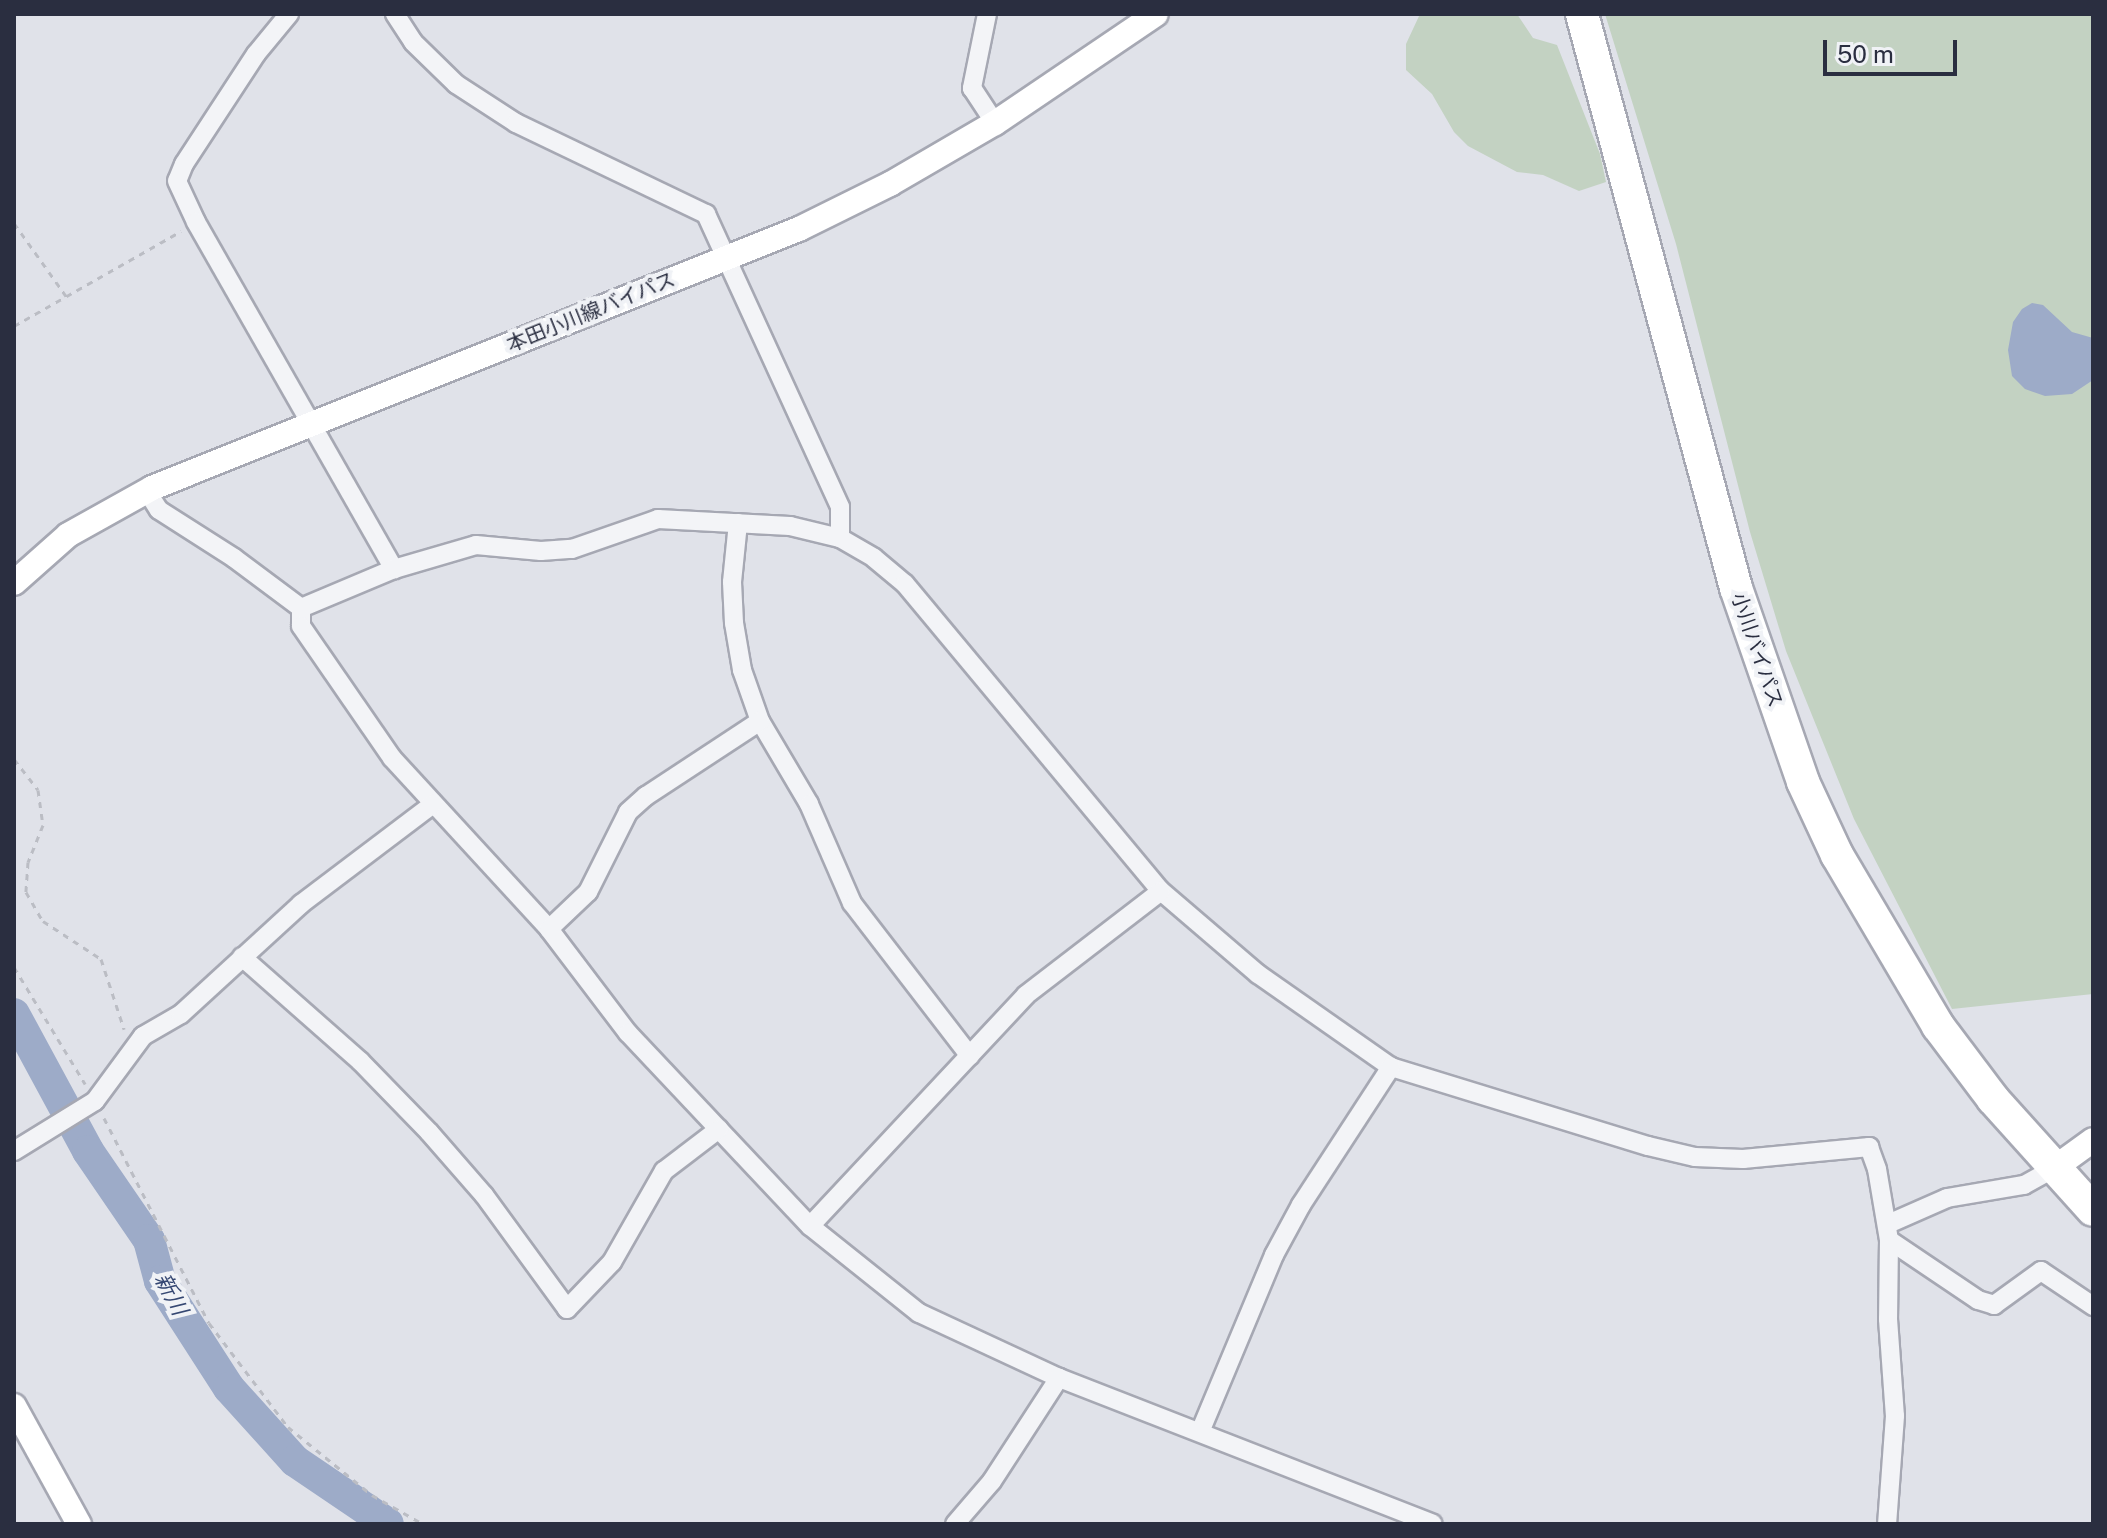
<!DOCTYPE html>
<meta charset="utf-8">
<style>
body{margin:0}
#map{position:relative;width:2107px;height:1538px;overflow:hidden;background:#e0e2e9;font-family:"Public Sans","Noto Sans JP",sans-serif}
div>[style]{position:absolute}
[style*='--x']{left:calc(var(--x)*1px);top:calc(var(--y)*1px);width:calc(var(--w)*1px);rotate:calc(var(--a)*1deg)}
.green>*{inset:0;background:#c3d2c2}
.water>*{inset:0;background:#9dabc8}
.river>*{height:32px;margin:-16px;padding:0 16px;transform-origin:16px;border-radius:16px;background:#9dabc8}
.path>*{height:3px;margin-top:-1.5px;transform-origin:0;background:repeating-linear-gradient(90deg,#bbbdc4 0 6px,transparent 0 12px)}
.roads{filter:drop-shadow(2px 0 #a6a8b3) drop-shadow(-2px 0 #a6a8b3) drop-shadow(0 2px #a6a8b3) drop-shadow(0 -2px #a6a8b3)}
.street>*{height:18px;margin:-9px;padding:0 9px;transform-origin:9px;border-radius:9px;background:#f3f4f7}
.secondary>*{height:24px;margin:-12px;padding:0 12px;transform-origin:12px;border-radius:12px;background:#fff}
.highway>*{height:32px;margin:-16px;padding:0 16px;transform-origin:16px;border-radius:16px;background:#fff}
span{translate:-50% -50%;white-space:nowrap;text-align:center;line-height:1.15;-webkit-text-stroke:8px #f0f2f6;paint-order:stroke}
.street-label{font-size:20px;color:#2a2e40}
.water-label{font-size:22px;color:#354772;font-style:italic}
.frame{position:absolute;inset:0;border:16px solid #2a2e40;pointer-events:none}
.scale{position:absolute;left:1823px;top:40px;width:134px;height:36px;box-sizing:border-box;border:4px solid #2a2e40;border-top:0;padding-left:10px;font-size:24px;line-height:28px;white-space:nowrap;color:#2a2e40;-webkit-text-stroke:6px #f0f2f6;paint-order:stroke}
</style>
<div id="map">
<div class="green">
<div style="clip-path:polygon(1420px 14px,1517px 14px,1533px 38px,1557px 45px,1600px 154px,1606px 182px,1579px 191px,1543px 175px,1517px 172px,1468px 146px,1454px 132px,1432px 94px,1406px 70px,1406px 44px)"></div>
<div style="clip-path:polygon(1605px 14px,2093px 14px,2093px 994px,1952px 1009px,1854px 819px,1786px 651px,1750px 532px,1676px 244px)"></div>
</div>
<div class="water">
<div style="clip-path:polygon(2032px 303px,2043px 305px,2072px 332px,2093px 338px,2093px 380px,2072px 394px,2045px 396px,2025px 389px,2012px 376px,2008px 350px,2013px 322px,2022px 309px)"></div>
</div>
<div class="river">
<div style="--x:14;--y:1014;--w:156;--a:61.6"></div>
<div style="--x:88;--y:1151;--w:108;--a:55.6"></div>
<div style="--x:149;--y:1240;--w:42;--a:75"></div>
<div style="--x:160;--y:1281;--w:127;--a:57.2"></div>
<div style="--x:229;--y:1388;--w:98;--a:47.9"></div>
<div style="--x:295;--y:1461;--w:112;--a:34.1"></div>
</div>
<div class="path">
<div style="--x:14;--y:223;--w:90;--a:54.5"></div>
<div style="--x:14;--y:326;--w:192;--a:-29.6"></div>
<div style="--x:14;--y:759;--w:39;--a:52"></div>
<div style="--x:38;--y:790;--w:35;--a:82"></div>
<div style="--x:43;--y:825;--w:40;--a:112"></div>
<div style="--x:28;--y:862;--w:30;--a:94"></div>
<div style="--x:26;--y:892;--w:34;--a:60"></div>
<div style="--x:43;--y:921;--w:69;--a:33.2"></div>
<div style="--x:101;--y:959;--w:74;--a:71.8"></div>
<div style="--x:14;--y:967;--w:137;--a:58.7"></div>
<div style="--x:104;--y:1118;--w:230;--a:62.9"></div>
<div style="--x:209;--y:1323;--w:131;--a:52.8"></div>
<div style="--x:288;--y:1427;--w:108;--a:39"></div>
<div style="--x:372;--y:1495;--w:59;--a:29.6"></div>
</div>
<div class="roads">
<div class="street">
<div style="--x:289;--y:14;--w:52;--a:129.5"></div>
<div style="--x:256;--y:54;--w:131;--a:123.2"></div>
<div style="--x:184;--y:164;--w:18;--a:112"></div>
<div style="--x:177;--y:181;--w:45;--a:65.1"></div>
<div style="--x:196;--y:222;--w:400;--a:60.3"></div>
<div style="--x:395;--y:14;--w:33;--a:57"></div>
<div style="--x:413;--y:42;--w:60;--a:44.3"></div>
<div style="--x:456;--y:84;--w:72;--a:33"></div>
<div style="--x:516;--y:123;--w:211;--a:25.6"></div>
<div style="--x:706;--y:214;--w:322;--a:65.4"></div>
<div style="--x:840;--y:507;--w:31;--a:90"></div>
<div style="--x:987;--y:14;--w:76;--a:101.5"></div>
<div style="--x:972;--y:88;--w:42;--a:56.7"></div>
<div style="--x:147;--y:491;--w:22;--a:58"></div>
<div style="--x:159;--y:510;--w:89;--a:32.6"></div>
<div style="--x:234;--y:558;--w:84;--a:36.7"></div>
<div style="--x:738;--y:523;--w:59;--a:95.8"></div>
<div style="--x:732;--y:582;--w:41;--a:87.2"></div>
<div style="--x:734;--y:623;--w:48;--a:80.3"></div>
<div style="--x:742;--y:670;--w:54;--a:70.6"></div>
<div style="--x:760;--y:721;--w:96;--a:59.4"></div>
<div style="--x:809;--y:804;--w:108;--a:66.5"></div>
<div style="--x:852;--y:903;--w:193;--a:52.4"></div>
<div style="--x:301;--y:608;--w:101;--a:-22.8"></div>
<div style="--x:394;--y:569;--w:85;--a:-16.3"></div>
<div style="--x:476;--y:545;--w:65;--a:5.3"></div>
<div style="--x:541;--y:551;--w:31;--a:-4"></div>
<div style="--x:572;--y:549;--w:91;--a:-19.2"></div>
<div style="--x:658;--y:519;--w:132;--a:3"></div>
<div style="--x:790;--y:526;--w:51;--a:13.5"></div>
<div style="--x:840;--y:538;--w:39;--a:30"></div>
<div style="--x:874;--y:558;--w:40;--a:40"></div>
<div style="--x:905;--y:584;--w:400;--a:50.2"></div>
<div style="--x:1161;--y:891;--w:128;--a:40.6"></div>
<div style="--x:1258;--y:974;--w:162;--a:35"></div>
<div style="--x:1391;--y:1067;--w:269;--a:17.1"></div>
<div style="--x:1648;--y:1146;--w:48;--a:13.2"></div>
<div style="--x:1695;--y:1157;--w:48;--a:2.4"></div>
<div style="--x:1743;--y:1159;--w:127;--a:-5.4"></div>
<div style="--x:1869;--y:1147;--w:23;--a:70"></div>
<div style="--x:1877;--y:1169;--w:72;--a:80.4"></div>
<div style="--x:1889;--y:1240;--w:79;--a:90.7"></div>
<div style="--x:1888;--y:1319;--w:97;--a:85.9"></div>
<div style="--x:1895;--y:1416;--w:108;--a:94.2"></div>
<div style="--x:301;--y:608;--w:18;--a:90"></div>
<div style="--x:301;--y:626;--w:160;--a:55.4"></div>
<div style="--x:392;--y:758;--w:232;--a:47.4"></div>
<div style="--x:549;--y:929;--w:131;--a:52.8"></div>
<div style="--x:628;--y:1033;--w:265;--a:46.7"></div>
<div style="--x:810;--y:1226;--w:139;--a:38.6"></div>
<div style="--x:919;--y:1313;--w:154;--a:24.9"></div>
<div style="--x:1059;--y:1378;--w:401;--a:21.3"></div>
<div style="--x:549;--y:929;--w:54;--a:-43.5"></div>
<div style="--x:588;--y:892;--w:89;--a:-63.4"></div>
<div style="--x:628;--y:812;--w:24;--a:-42"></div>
<div style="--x:646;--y:796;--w:136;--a:-33.3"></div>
<div style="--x:242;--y:957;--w:157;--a:41.4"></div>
<div style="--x:360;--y:1061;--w:99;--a:45.8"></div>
<div style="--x:429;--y:1132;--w:84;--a:48.9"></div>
<div style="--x:484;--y:1195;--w:141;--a:53.9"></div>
<div style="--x:567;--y:1309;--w:65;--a:-46.2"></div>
<div style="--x:612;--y:1262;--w:105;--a:-60.3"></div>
<div style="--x:664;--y:1171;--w:69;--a:-37.4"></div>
<div style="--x:14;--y:1151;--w:95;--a:-31.7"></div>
<div style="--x:95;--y:1101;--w:81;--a:-53.6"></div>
<div style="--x:143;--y:1036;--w:44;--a:-30.1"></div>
<div style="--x:181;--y:1014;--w:163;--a:-42.5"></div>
<div style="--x:301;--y:904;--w:166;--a:-37.1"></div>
<div style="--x:1888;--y:1224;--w:64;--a:-23.8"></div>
<div style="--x:1947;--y:1198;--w:78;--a:-9.6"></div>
<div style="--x:2024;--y:1185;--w:33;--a:-29"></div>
<div style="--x:810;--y:1226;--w:316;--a:-46.9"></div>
<div style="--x:1026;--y:995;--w:170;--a:-37.6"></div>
<div style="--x:1889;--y:1240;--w:107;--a:34"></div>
<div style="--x:1978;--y:1300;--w:17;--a:17"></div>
<div style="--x:1994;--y:1305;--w:58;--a:-35.9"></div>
<div style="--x:2041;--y:1271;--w:63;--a:33.9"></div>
<div style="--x:1200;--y:1432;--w:192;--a:-67.3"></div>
<div style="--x:1274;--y:1255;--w:57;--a:-61.6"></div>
<div style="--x:1301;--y:1205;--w:165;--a:-56.9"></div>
<div style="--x:955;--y:1524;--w:57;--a:-49.3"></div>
<div style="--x:992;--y:1481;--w:123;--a:-57"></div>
</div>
<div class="secondary">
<div style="--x:14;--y:583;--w:72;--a:-41.6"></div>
<div style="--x:68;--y:535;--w:96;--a:-29.2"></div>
<div style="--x:152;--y:488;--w:697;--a:-21.82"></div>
<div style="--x:799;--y:229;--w:102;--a:-26.3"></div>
<div style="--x:890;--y:184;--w:121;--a:-30.2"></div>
<div style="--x:995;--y:123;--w:194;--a:-34.1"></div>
<div style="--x:2053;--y:1169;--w:49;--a:-35.9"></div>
<div style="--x:14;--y:1406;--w:135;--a:61.2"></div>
</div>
<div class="highway">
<div style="--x:1582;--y:14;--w:594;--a:74.98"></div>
<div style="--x:1736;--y:588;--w:205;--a:70.9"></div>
<div style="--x:1803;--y:782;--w:81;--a:65"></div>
<div style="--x:1837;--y:855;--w:199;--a:59.4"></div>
<div style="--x:1938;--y:1026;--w:91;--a:53"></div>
<div style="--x:1993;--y:1099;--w:149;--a:48"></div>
</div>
</div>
<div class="street-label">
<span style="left:591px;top:312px;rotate:-22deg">本田小川線バイパス</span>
<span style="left:1757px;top:650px;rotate:71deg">小川バイパス</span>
</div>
<div class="water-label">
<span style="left:171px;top:1294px;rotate:62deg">新川</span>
</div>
<div class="frame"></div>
<div class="scale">50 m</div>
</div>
